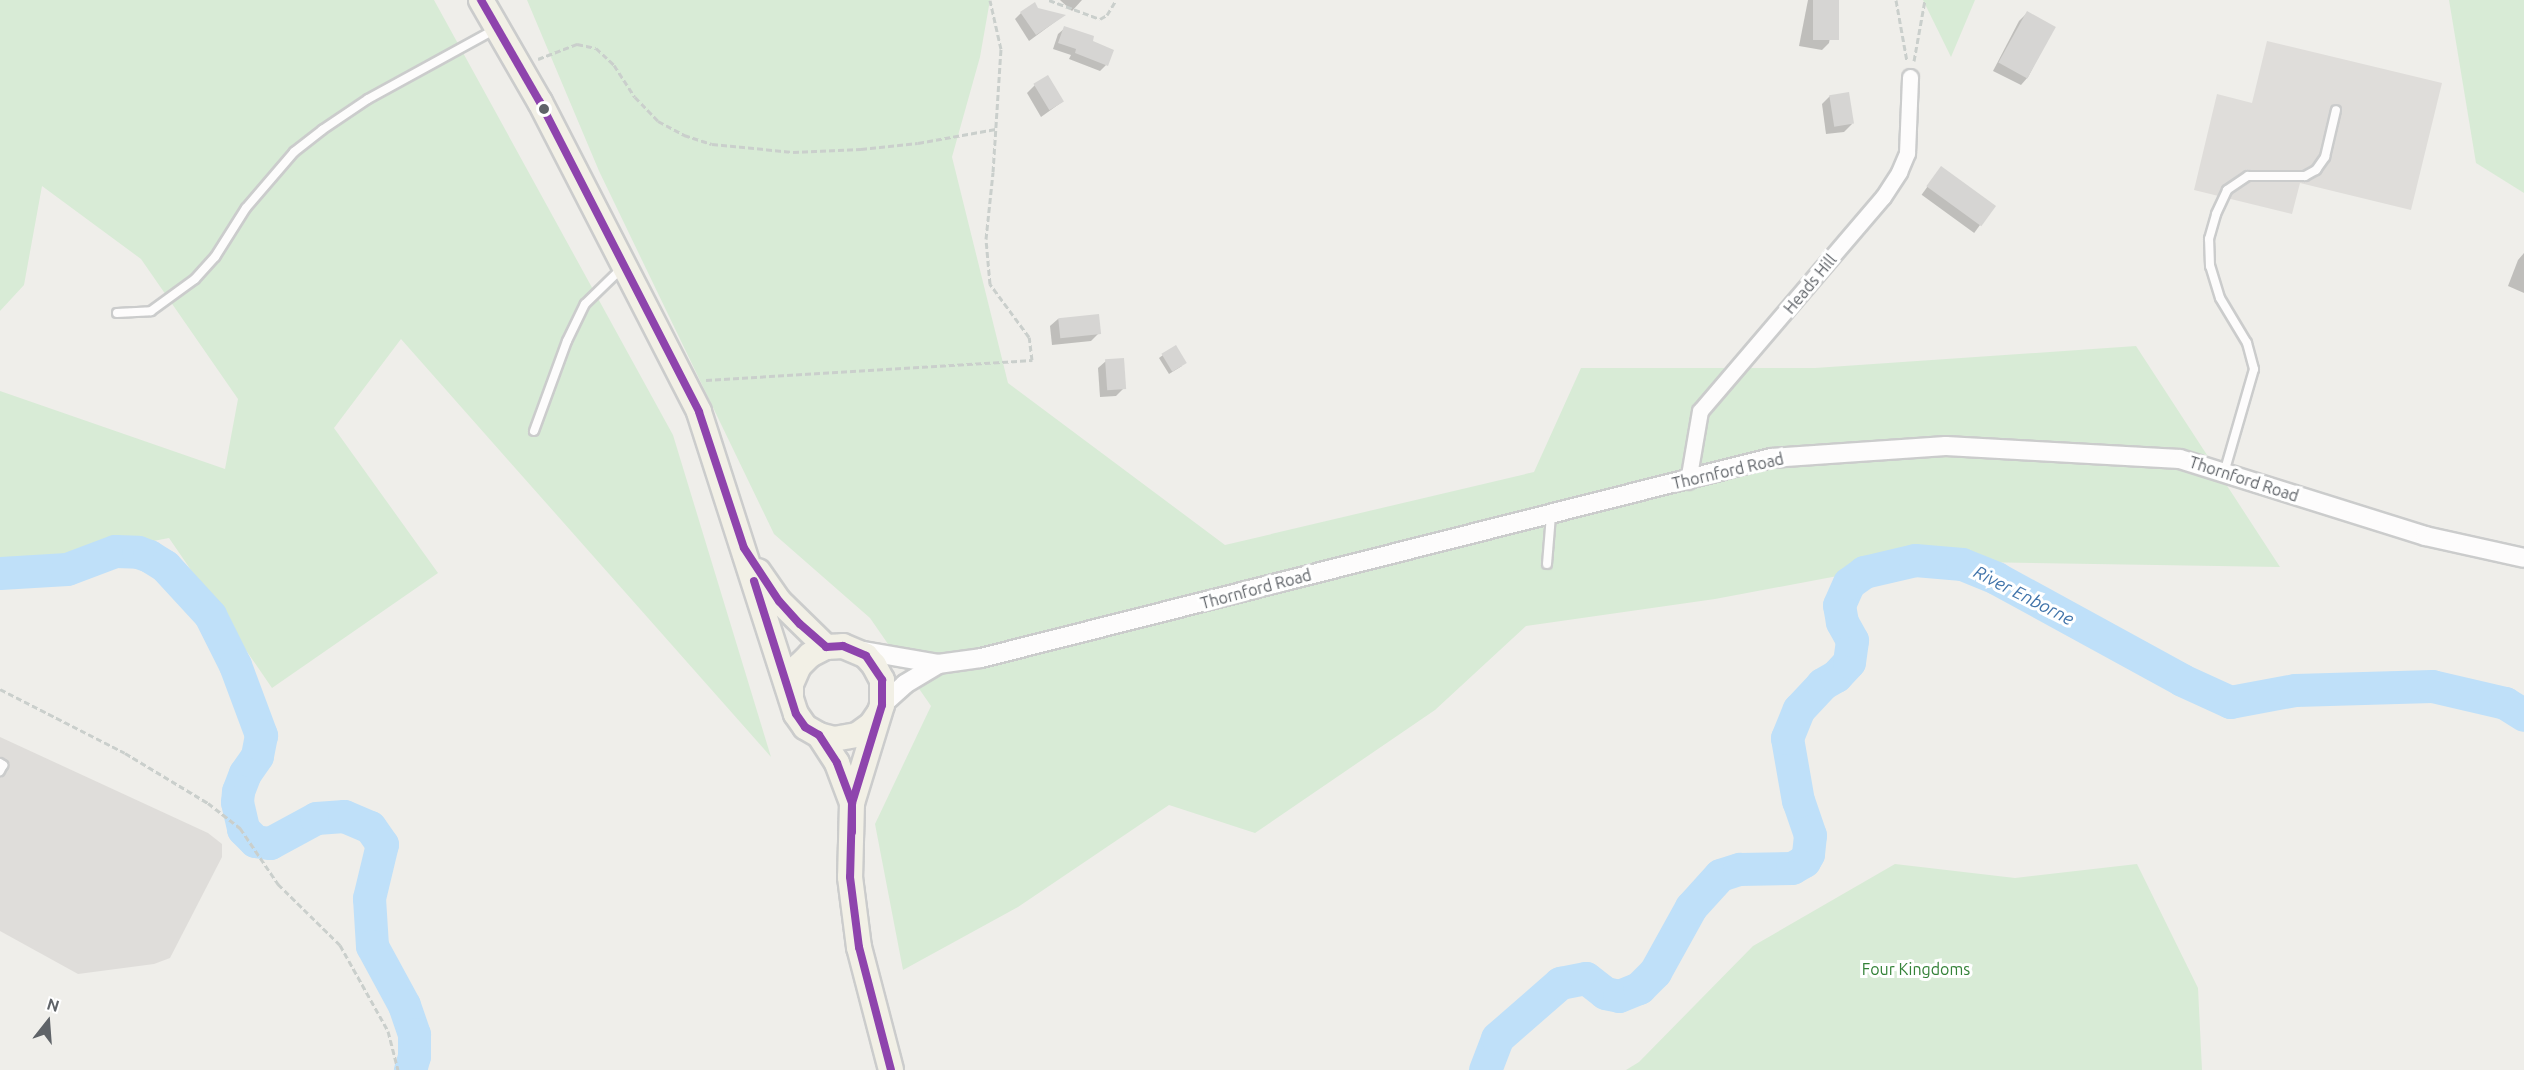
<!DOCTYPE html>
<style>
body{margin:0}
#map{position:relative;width:2524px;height:1070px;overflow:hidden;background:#efeeea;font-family:Ubuntu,sans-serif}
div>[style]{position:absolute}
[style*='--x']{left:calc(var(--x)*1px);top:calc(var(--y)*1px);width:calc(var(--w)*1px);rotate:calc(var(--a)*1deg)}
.industrial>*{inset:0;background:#dfddda}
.green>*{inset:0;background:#d8ebd6}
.shadow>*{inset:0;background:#0003;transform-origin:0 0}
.river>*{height:33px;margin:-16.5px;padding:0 16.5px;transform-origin:16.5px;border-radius:16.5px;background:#bfe0f9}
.building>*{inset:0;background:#d6d5d3;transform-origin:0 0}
.path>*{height:3px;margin-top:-1.5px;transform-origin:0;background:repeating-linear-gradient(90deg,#cacfcc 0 6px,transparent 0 9px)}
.roads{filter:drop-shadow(2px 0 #cbcccc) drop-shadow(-2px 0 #cbcccc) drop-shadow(0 2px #cbcccc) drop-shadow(0 -2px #cbcccc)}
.service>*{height:8px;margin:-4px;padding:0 4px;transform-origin:4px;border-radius:4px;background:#fdfcfc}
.minor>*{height:15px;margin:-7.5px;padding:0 7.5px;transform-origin:7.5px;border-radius:7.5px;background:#fdfcfc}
.tertiary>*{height:18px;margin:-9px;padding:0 9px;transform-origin:9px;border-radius:9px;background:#fdfcfc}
.trunk>*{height:24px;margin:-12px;padding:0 12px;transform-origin:12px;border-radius:12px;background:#f2f0e6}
.bus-1>*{height:8px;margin:-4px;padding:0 4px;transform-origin:4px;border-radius:4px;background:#8e44ad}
.dots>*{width:16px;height:16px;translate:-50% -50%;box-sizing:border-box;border:3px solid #fff;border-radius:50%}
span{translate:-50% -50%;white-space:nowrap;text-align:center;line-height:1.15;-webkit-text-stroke:6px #fff;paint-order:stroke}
.street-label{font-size:16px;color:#5f6368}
.park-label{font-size:16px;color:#348238}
.water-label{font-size:18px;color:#4174aa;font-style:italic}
.north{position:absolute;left:18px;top:992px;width:60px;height:60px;-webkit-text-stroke:4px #fff;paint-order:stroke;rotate:17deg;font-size:16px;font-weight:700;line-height:24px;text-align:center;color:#5f6368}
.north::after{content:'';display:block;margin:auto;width:21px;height:27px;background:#5f6368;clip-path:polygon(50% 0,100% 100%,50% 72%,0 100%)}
</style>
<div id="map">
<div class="industrial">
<div style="clip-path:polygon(2267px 41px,2442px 83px,2411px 210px,2300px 183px,2292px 214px,2194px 190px,2217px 94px,2252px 103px)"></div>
<div style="clip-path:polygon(0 737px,208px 833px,222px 844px,222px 857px,170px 958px,154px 964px,78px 974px,0 931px)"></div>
</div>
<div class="green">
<div style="clip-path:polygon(0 0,434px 0,673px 435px,771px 757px,401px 339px,334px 428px,438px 573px,272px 688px,169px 538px,0 570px,0 391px,225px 469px,238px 399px,141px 259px,42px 186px,24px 285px,0 311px)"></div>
<div style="clip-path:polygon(527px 0,990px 0,980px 57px,952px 157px,1008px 383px,1225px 545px,1534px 472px,1581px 368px,1815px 368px,2136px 346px,2280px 567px,1917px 561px,1715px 599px,1526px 626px,1435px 710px,1255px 833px,1169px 805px,1018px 907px,903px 970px,875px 824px,931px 706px,870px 618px,774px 534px,599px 171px)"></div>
<div style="clip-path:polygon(1923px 0,1975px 0,1951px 57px)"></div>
<div style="clip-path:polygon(2449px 0,2524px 0,2524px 193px,2476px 163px)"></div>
<div style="clip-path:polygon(1895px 864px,2015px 878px,2137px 864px,2198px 988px,2202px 1070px,1626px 1070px,1639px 1062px,1753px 946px)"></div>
</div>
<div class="shadow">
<div style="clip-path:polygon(1060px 0,1082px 0,1072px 11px)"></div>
<div style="clip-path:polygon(1808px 0,1837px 0,1829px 43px,1822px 50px,1799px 46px)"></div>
<div style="clip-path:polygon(1037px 9px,1063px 16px,1029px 41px,1015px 19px,1021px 13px)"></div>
<div style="clip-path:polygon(2027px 13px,2054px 27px,2028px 77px,2021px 85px,1993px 71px,2019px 21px)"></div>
<div style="clip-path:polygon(1065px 28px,1091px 42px,1106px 65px,1100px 71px,1069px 59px,1071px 55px,1053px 49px,1058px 34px)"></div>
<div style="clip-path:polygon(1035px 85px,1062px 102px,1041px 117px,1027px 93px)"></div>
<div style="clip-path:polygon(1830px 96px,1852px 124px,1844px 132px,1826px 134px,1822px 104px)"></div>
<div style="left:1941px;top:168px;width:65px;height:33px;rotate:36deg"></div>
<div style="clip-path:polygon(2524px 253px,2524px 293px,2508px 286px,2518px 260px)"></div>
<div style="clip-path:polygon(1058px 319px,1099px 333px,1091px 341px,1052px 345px,1050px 326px)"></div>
<div style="clip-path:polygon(1163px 355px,1182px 366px,1169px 374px,1159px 358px)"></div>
<div style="clip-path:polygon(1106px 361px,1124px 388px,1116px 396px,1100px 397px,1098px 368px)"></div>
</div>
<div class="river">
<div style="--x:0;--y:573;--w:67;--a:-3.4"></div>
<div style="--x:67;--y:569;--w:51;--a:-20.6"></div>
<div style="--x:115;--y:551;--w:23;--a:2"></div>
<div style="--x:138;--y:552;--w:12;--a:20"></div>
<div style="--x:149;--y:556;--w:19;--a:32"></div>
<div style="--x:165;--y:566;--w:67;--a:47.4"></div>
<div style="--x:210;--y:615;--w:56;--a:63.4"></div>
<div style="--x:235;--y:665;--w:75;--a:69.6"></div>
<div style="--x:261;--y:735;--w:21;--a:101"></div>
<div style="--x:257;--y:756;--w:21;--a:125"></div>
<div style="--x:245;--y:773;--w:19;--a:111"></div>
<div style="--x:238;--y:791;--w:11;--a:95"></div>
<div style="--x:237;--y:802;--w:28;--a:77"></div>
<div style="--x:243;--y:829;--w:17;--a:45"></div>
<div style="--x:255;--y:841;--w:15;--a:8"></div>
<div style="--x:270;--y:843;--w:52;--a:-28.5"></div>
<div style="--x:316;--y:818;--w:28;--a:-4"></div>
<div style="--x:344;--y:816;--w:28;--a:23"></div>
<div style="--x:370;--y:827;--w:21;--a:55"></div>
<div style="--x:382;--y:844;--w:56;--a:103.5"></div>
<div style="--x:369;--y:898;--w:48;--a:86.4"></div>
<div style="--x:372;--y:946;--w:67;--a:61.5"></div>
<div style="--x:404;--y:1005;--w:31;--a:71"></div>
<div style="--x:414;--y:1034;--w:22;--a:90"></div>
<div style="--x:414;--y:1056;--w:15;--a:106"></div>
<div style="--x:1485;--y:1070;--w:34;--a:-69"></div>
<div style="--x:1497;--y:1038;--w:84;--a:-41.1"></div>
<div style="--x:1560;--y:983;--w:26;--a:-11"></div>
<div style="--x:1586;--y:978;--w:24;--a:38"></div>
<div style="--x:1605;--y:993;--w:14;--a:12"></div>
<div style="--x:1619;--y:996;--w:22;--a:-22"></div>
<div style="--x:1639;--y:988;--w:23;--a:-45"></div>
<div style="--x:1655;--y:972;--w:74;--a:-61"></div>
<div style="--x:1691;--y:907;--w:43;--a:-47.8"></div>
<div style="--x:1720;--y:875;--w:20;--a:-18"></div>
<div style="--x:1739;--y:869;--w:53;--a:-1.1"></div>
<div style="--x:1792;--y:868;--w:14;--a:-30"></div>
<div style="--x:1804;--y:861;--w:8;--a:-60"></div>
<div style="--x:1808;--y:854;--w:19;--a:-84"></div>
<div style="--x:1810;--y:835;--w:36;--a:-109"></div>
<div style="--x:1798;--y:801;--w:64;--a:-99.9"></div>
<div style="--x:1787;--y:738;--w:31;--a:-68"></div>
<div style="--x:1799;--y:709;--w:34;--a:-47"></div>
<div style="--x:1822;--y:684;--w:16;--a:-30"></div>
<div style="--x:1836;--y:676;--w:19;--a:-47"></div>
<div style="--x:1849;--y:662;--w:22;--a:-82"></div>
<div style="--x:1852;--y:640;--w:21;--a:-119"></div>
<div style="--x:1842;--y:622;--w:17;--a:-100"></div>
<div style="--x:1839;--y:605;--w:24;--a:-66"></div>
<div style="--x:1849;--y:583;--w:19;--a:-36"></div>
<div style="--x:1864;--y:572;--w:52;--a:-13.2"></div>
<div style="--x:1915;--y:560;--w:47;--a:4.9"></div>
<div style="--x:1962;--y:564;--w:37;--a:22"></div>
<div style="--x:1996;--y:578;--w:212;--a:28.7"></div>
<div style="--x:2182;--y:680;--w:53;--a:24.6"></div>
<div style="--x:2230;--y:702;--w:66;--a:-10.5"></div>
<div style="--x:2295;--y:690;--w:137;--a:-1.7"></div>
<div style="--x:2432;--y:686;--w:75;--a:13.1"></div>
<div style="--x:2505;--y:703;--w:22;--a:32"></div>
</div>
<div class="building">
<div style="left:1813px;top:0;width:26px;height:40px"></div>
<div style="clip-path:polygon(1035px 2px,1038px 8px,1066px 15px,1036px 35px,1020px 12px)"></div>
<div style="left:2027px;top:11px;width:33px;height:59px;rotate:29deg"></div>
<div style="clip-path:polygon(1064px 26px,1094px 36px,1093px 41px,1114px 50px,1108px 66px,1075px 53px,1076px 49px,1058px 43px)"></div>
<div style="left:1048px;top:75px;width:31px;height:17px;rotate:59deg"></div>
<div style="left:1849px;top:92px;width:32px;height:20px;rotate:81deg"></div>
<div style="left:1941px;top:166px;width:68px;height:25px;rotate:36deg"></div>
<div style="left:1099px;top:314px;width:20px;height:41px;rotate:84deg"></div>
<div style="left:1176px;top:345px;width:21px;height:17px;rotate:59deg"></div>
<div style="left:1124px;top:358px;width:31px;height:19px;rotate:86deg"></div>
</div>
<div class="path">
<div style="--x:1049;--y:0;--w:54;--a:20.4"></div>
<div style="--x:1100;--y:19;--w:8;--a:-30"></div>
<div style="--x:1107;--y:15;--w:17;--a:-59"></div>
<div style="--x:1896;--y:0;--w:62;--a:79.8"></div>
<div style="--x:538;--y:59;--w:42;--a:-21"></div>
<div style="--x:577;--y:44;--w:19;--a:12"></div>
<div style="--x:596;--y:48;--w:25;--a:43"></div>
<div style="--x:614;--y:65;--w:38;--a:57"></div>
<div style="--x:635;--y:97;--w:33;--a:46"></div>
<div style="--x:658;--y:121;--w:30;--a:28"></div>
<div style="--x:684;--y:135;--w:29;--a:18"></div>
<div style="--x:712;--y:144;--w:81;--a:5.6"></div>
<div style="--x:793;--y:152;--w:68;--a:-2.5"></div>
<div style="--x:861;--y:149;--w:57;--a:-6"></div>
<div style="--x:918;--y:143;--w:79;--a:-10.2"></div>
<div style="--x:1914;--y:61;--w:62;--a:-79.8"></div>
<div style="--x:706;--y:380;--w:327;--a:-3.5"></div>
<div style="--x:1032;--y:360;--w:23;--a:-97"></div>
<div style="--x:1029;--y:337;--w:66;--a:-126.3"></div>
<div style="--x:990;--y:284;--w:45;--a:-95.1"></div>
<div style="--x:986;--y:239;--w:67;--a:-84"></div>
<div style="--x:993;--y:172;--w:123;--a:-86.3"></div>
<div style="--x:1001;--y:49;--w:50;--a:-102.7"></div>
<div style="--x:0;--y:689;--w:140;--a:27.1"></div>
<div style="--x:125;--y:753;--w:97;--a:31.1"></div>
<div style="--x:208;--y:803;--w:41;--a:38"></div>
<div style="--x:240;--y:828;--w:68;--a:55.8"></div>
<div style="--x:278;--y:884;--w:87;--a:44.5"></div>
<div style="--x:340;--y:945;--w:98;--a:60.8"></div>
<div style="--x:388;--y:1031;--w:40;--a:75.6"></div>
</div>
<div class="roads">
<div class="service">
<div style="--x:117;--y:313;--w:34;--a:-3"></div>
<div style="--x:151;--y:311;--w:54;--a:-36"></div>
<div style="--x:195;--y:279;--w:30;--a:-48"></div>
<div style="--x:215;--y:257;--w:58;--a:-57.7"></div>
<div style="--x:246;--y:208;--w:74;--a:-49.4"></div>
<div style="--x:294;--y:152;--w:36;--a:-38"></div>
<div style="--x:322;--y:130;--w:55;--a:-34"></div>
<div style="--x:368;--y:99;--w:144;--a:-28.7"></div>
<div style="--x:534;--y:431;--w:96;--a:-69.9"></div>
<div style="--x:567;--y:341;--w:41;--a:-64.1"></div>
<div style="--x:585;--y:304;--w:50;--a:-44.2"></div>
<div style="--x:2224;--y:473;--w:108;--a:-73.9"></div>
<div style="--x:2254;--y:369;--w:27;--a:-105"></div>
<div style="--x:2247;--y:343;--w:52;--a:-121"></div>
<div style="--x:2220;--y:298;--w:34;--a:-107"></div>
<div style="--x:2210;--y:266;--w:27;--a:-92"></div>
<div style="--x:2209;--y:239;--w:26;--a:-74"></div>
<div style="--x:2216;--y:214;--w:26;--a:-65"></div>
<div style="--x:2227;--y:190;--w:25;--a:-34"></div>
<div style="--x:2248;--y:176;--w:57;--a:0"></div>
<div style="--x:2305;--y:176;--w:13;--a:-29"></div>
<div style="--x:2316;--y:170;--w:16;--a:-55"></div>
<div style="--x:2325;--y:157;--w:48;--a:-76.8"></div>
<div style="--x:1547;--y:564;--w:49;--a:-85.3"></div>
<div style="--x:0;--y:763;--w:4;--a:34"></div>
<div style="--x:3;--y:765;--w:7;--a:117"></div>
</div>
<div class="minor">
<div style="--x:1688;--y:481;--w:71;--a:-80.3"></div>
<div style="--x:1700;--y:411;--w:282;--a:-49.5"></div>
<div style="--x:1883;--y:197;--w:30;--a:-57"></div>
<div style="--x:1899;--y:172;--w:21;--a:-67"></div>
<div style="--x:1907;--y:153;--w:76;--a:-87.7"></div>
</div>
<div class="tertiary">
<div style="--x:858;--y:650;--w:81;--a:9.9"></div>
<div style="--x:938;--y:664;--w:43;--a:-7.9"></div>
<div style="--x:981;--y:658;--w:815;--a:-14.21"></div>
<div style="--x:1771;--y:458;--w:175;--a:-3.9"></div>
<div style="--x:1946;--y:446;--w:234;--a:3.2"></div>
<div style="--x:2180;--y:459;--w:257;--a:17.4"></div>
<div style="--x:2425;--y:536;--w:101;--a:12.5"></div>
<div style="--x:882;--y:705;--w:31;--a:-42"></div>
<div style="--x:905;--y:684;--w:39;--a:-31"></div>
</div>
<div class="trunk">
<div style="--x:481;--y:0;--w:118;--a:60"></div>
<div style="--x:540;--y:102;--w:348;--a:62.8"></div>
<div style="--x:699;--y:412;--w:317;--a:72.2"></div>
<div style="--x:796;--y:714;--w:16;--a:55"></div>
<div style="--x:805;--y:727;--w:16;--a:30"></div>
<div style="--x:819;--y:735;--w:16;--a:15"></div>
<div style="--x:834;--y:739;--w:23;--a:-10"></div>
<div style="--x:857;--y:735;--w:17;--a:-36"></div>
<div style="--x:871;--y:725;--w:14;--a:-56"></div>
<div style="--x:758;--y:571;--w:37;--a:55"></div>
<div style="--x:779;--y:601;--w:66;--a:44.4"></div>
<div style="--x:791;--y:697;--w:13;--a:-90"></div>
<div style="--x:791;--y:684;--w:20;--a:-66"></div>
<div style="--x:799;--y:666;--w:16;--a:-45"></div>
<div style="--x:810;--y:655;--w:18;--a:-27"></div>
<div style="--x:826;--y:647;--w:17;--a:-3"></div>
<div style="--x:843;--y:646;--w:25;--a:23"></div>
<div style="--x:866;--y:656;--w:12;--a:48"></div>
<div style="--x:874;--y:665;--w:17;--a:62"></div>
<div style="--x:882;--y:680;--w:25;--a:90"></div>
<div style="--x:882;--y:705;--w:102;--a:107"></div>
<div style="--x:852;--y:803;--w:74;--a:91.5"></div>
<div style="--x:850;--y:877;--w:71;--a:82.7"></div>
<div style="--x:859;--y:947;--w:127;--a:75.4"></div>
<div style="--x:819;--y:735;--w:33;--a:57"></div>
<div style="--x:837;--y:763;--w:43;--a:69.4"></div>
</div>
</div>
<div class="bus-1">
<div style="--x:481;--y:0;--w:118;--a:60"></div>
<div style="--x:540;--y:102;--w:348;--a:62.8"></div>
<div style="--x:699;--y:412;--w:143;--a:71.7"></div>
<div style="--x:744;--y:548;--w:64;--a:56.6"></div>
<div style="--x:779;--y:601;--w:31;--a:48"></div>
<div style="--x:800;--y:624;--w:35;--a:41"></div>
<div style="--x:826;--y:647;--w:17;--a:-3"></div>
<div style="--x:843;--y:646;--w:25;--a:23"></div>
<div style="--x:866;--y:656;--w:29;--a:56"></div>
<div style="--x:882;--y:680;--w:25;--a:90"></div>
<div style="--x:882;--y:705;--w:102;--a:107"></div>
<div style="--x:852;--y:803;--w:74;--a:91.5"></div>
<div style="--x:850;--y:877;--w:71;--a:82.7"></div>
<div style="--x:859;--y:947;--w:127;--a:75.4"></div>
<div style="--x:754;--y:581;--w:139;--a:72.5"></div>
<div style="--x:796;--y:714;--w:16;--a:55"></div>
<div style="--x:805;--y:727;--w:16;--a:30"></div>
<div style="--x:819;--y:735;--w:33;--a:57"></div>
<div style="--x:837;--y:763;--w:43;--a:69.4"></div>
<div style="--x:852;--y:803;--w:29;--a:90"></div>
</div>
<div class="dots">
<div style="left:544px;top:109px;background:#5f6368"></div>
</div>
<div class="street-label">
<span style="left:1810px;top:284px;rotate:-50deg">Heads Hill</span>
<span style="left:1728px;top:471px;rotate:-13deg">Thornford Road</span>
<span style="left:2244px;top:479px;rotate:18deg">Thornford Road</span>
<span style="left:1256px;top:589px;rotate:-15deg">Thornford Road</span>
</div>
<div class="park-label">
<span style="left:1916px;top:969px">Four Kingdoms</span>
</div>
<div class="water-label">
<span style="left:2024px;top:595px;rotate:27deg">River Enborne</span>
</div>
<div class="north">N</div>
</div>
